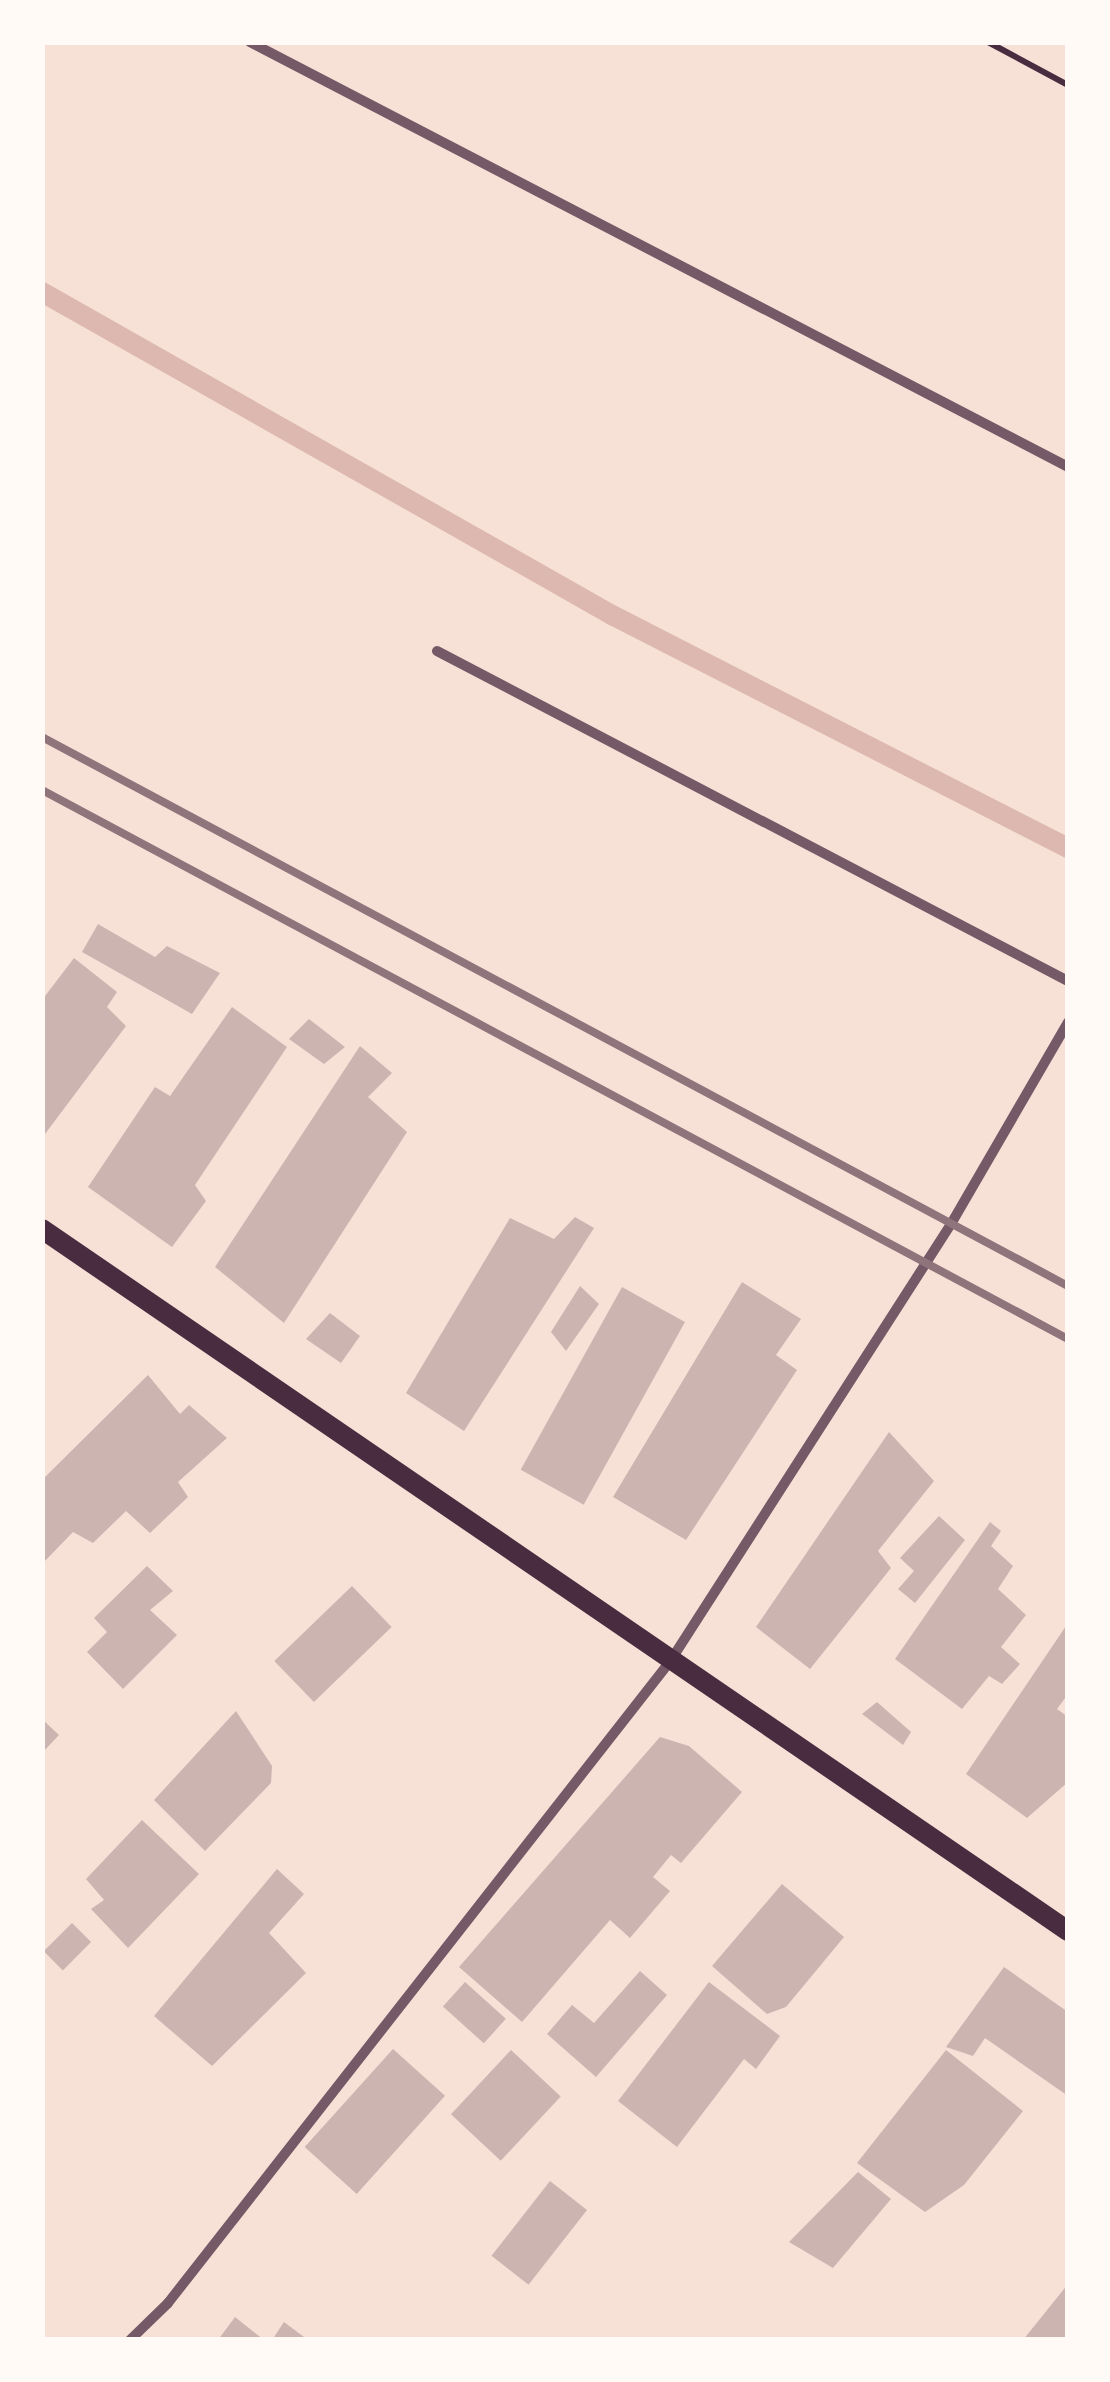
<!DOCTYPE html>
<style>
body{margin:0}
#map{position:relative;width:1110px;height:2382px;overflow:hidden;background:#f7e1d7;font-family:"Zilla Slab",serif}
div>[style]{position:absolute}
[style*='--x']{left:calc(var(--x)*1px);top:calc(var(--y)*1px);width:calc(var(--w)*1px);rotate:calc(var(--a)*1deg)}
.stream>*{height:20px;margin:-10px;padding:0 10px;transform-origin:10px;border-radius:10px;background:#dcb8b0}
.building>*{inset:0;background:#ccb4b1;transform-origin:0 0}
.path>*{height:6px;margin:-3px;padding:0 3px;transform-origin:3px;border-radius:3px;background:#4a2c40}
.minor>*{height:10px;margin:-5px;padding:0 5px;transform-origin:5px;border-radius:5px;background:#755966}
.secondary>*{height:20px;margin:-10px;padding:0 10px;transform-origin:10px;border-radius:10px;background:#4a2c40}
.rail>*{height:8px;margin:-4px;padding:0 4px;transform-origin:4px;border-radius:4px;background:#8f747c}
span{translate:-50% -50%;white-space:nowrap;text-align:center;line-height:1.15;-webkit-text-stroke:8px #fffaf5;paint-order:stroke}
.frame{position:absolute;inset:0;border:45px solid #fffaf5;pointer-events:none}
</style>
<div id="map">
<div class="stream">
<div style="--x:42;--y:292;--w:655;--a:29.54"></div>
<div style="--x:612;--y:615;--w:512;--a:27.07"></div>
</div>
<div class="building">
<div style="clip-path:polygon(98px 924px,155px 957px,167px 946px,220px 973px,192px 1014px,82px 952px)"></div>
<div style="clip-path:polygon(74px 958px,117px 992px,107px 1007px,126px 1026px,42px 1138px,42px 1000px)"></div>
<div style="clip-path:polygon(232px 1007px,287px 1047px,195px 1185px,206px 1201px,172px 1247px,88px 1187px,155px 1087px,170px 1096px)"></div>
<div style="clip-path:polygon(309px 1019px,345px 1047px,324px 1064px,289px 1039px)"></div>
<div style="clip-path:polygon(360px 1046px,392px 1073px,368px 1097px,407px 1132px,284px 1323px,215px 1267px)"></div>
<div style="clip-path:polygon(575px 1217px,594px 1228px,464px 1431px,406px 1393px,510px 1218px,554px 1239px)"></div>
<div style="clip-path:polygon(742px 1282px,801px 1319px,776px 1355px,797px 1370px,686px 1540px,613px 1497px)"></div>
<div style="clip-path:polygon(580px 1286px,599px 1304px,566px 1351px,551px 1332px)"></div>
<div style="left:622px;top:1287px;width:72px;height:209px;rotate:29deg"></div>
<div style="clip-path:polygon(330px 1313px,360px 1336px,341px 1363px,306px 1339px)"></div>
<div style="clip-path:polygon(148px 1375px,180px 1414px,189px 1405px,227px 1438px,178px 1482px,188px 1497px,150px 1533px,126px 1511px,93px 1543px,73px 1532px,42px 1564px,42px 1480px)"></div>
<div style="clip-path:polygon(889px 1432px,934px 1481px,878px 1551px,891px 1568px,810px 1669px,756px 1627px)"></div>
<div style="clip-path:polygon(939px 1516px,965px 1540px,915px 1603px,898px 1589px,914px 1571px,900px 1558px)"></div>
<div style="clip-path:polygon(990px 1522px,1001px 1531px,991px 1546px,1013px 1566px,998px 1589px,1026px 1615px,1001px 1647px,1020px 1664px,1002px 1684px,989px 1676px,962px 1709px,895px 1659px)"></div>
<div style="clip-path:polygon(147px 1566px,173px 1591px,150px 1610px,177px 1635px,123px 1689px,87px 1652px,107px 1632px,94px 1618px)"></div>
<div style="left:352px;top:1586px;width:57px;height:108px;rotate:46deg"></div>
<div style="clip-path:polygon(1068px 1623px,1068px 1694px,1057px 1709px,1068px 1717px,1068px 1782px,1027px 1818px,966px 1774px)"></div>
<div style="clip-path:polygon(877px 1702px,911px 1732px,903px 1745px,862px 1714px)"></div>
<div style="clip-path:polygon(236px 1711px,272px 1766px,271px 1783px,205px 1851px,154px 1800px)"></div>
<div style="clip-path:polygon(42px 1719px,59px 1735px,42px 1753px)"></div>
<div style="clip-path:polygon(660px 1737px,689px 1746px,742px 1792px,681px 1863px,671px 1855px,653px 1877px,670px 1891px,630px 1938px,610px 1920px,522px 2022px,459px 1967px)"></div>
<div style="clip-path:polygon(142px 1820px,199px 1874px,128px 1948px,91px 1909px,104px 1900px,86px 1879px)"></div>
<div style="clip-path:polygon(277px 1869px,304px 1894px,269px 1933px,306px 1973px,212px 2066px,154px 2016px)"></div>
<div style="clip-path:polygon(782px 1884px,844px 1937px,786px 2007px,767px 2014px,712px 1966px)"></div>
<div style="left:72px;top:1923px;width:27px;height:40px;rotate:45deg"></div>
<div style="clip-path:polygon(1004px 1967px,1068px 2012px,1068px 2096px,985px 2038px,973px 2056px,946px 2047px)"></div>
<div style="clip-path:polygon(640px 1971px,667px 1995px,596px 2077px,547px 2034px,572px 2005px,594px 2023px)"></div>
<div style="left:465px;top:1982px;width:55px;height:33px;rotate:42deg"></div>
<div style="clip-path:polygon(709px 1982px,780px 2036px,756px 2069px,744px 2059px,677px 2147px,618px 2101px)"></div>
<div style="left:393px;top:2049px;width:70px;height:132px;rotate:42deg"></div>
<div style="left:511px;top:2050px;width:68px;height:88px;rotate:43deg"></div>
<div style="clip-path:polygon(946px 2050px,1023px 2111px,964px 2185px,925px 2212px,857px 2163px)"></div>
<div style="clip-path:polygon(858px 2172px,891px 2199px,833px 2268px,789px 2242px)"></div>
<div style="left:550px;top:2181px;width:47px;height:95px;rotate:38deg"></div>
<div style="clip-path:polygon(1068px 2284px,1068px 2340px,1023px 2340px)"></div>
<div style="clip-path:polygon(235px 2317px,264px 2340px,218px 2340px)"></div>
<div style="clip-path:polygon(284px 2322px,308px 2340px,272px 2340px)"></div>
</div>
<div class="path">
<div style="--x:988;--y:42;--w:91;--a:28.3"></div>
</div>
<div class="minor">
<div style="--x:250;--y:42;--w:922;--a:27.45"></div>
<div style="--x:437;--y:651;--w:712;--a:27.61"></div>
<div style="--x:130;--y:2340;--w:53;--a:-44.2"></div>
<div style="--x:168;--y:2303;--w:816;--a:-51.96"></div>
<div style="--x:671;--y:1660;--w:518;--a:-57.29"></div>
<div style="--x:951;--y:1224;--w:233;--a:-59.9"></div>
</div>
<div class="secondary">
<div style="--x:42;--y:1229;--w:1243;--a:34.38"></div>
</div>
<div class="rail">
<div style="--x:42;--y:737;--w:1164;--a:28.15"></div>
<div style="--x:42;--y:790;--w:1164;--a:28.15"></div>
</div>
<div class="frame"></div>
</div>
